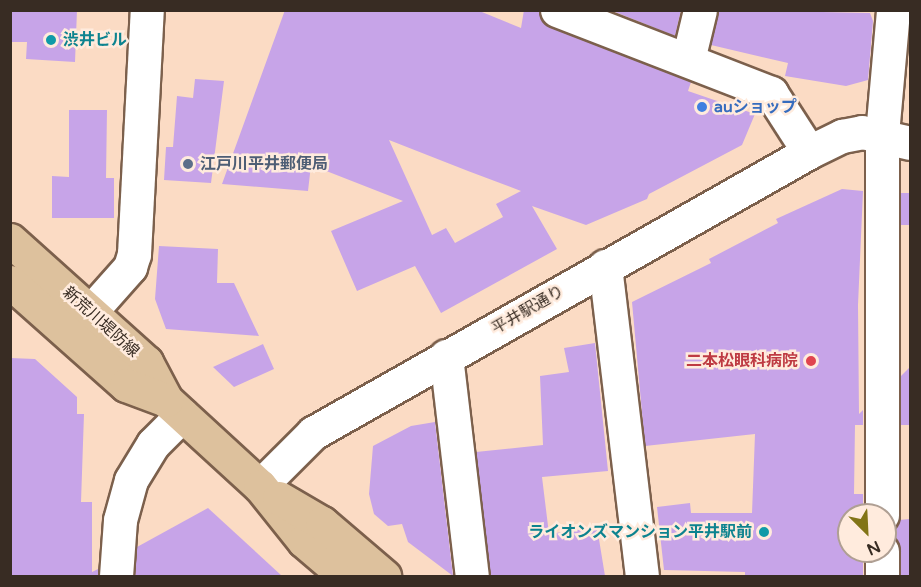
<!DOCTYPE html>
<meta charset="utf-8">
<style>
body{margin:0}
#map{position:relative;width:921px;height:587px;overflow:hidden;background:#fbdbc4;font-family:"Varela Round","Noto Sans JP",sans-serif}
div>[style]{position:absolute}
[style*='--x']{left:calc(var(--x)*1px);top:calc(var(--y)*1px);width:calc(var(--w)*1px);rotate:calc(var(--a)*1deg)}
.building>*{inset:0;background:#c7a4e8;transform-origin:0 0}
.roads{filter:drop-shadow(2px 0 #7c604c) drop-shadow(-2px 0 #7c604c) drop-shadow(0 2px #7c604c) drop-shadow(0 -2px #7c604c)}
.minor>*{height:33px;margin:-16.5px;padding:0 16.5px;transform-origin:16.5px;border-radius:16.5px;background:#fff}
.major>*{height:33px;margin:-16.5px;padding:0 16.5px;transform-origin:16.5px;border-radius:16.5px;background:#ddc19d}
.dots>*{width:16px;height:16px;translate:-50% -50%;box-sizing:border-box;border:3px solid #ffebdd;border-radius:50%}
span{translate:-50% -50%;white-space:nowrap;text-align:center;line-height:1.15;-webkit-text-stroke:5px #ffebdd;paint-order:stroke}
.culture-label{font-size:16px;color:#0d838f;font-weight:700}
.left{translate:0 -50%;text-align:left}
.right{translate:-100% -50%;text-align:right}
.shop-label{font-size:16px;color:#366cbe;font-weight:700}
.service-label{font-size:16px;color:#4e5e75;font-weight:700}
.street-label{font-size:16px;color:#382c23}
.health-label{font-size:16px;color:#be3a42;font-weight:700}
.frame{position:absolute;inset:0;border:12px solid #382c23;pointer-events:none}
.north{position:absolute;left:837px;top:503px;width:60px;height:60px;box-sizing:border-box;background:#ffebdd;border:2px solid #af9f93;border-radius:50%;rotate:156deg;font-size:16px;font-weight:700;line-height:24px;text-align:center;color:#382c23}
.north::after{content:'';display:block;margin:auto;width:21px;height:27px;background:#827416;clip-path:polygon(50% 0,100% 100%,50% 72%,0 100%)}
</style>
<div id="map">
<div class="building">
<div style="clip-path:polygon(10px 10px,77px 10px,75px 62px,26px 59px,27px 42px,10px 42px)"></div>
<div style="clip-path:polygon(evenodd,285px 10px,477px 10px,521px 28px,524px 10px,539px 10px,542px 21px,550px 27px,691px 82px,688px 91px,755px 114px,742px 145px,649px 194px,647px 199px,586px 225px,532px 206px,557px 249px,441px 313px,415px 266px,357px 291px,331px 231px,403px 201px,311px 165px,308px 191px,222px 184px,285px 10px,389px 140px,468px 171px,521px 191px,496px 204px,503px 217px,455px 243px,446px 228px,432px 235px,389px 140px)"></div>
<div style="clip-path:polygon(610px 10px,681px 10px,675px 36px)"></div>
<div style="clip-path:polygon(718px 10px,870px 13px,873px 21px,868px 80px,846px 86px,785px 76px,788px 63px,711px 45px)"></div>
<div style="clip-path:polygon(195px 79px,224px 81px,211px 183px,164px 180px,166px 147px,173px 147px,177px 96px,193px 98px)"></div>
<div style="clip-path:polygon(69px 110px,107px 110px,106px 178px,114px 178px,114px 218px,52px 218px,52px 176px,69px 177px)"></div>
<div style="clip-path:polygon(842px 189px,863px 191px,858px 305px,859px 414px,863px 410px,863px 425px,855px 425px,854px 494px,863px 494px,863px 515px,849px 515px,849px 551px,863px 551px,863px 576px,745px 576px,745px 572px,664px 570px,657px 507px,690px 503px,691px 513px,752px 513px,755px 434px,645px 446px,632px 302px,711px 263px,709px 259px,778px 223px,776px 219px)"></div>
<div style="left:901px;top:193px;width:9px;height:32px"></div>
<div style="clip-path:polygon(159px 246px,218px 249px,217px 283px,234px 283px,259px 336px,166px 329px,155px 299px)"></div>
<div style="clip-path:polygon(595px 343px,608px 471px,542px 477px,549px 534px,597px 527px,605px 576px,490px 576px,476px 452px,543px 445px,540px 376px,569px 372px,564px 348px)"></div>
<div style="clip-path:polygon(263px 344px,274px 369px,234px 387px,213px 367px)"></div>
<div style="clip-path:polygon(10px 358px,35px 359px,77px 397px,77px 414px,84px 414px,81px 502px,92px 502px,92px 572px,98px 569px,98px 576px,10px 575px)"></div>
<div style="clip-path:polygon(910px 367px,910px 425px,901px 425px,901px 376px)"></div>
<div style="clip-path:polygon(435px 422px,453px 576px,408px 542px,402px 524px,388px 526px,374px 514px,369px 494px,373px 446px,411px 426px)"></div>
<div style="clip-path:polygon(208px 508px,282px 576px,135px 576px,137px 547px)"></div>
<div style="clip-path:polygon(910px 519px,910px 576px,901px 576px,898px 542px,885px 533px,899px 520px)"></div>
</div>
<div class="roads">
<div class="minor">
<div style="--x:557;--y:10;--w:230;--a:21.2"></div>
<div style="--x:771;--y:93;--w:70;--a:57.2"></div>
<div style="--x:688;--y:60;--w:51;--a:-76.5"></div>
<div style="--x:605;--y:266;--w:312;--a:83.2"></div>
<div style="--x:91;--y:311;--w:59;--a:-48.4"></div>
<div style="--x:130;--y:267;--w:14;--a:-73"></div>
<div style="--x:134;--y:254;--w:244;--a:-87"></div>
<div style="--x:446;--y:356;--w:222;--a:83.3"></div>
<div style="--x:260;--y:486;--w:75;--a:-45"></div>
<div style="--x:313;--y:433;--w:570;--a:-29.53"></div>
<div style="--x:809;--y:152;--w:37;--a:-26"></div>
<div style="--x:842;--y:136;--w:20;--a:-11"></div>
<div style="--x:862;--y:132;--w:49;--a:12.9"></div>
<div style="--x:882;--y:515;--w:381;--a:-90"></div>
<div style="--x:882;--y:134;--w:124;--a:-84.9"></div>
<div style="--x:882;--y:551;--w:25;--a:90"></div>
<div style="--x:116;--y:576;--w:56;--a:-85.9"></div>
<div style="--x:120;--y:520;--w:41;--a:-74.6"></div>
<div style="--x:131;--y:480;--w:42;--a:-58.6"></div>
<div style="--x:153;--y:444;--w:41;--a:-45"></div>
</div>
<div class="major">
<div style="--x:10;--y:240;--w:183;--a:41.9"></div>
<div style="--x:146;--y:362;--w:43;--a:62.2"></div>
<div style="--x:166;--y:400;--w:127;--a:42.5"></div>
<div style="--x:260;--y:486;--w:70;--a:51.3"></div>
<div style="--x:304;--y:541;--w:54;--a:40.5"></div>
<div style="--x:10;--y:282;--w:155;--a:41.6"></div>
<div style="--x:126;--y:385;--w:43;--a:20.6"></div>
<div style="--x:279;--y:498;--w:50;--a:30.2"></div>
<div style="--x:322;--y:523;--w:82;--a:40.5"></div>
</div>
</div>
<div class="dots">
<div style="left:51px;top:40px;background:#0f9aa8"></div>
<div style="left:702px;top:107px;background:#3f7fe0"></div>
<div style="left:188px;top:164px;background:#5c6f8a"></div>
<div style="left:811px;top:361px;background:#e0444e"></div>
<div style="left:764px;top:532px;background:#0f9aa8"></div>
</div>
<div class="culture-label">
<span class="left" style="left:63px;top:40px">渋井ビル</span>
<span class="right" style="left:752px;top:532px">ライオンズマンション平井駅前</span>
</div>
<div class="shop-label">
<span class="left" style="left:714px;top:107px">auショップ</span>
</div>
<div class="service-label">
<span class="left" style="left:200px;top:164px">江戸川平井郵便局</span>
</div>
<div class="street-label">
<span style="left:528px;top:310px;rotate:-30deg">平井駅通り</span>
<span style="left:101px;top:322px;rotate:42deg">新荒川堤防線</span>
</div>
<div class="health-label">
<span class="right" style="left:798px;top:361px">二本松眼科病院</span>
</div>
<div class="frame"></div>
<div class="north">N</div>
</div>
